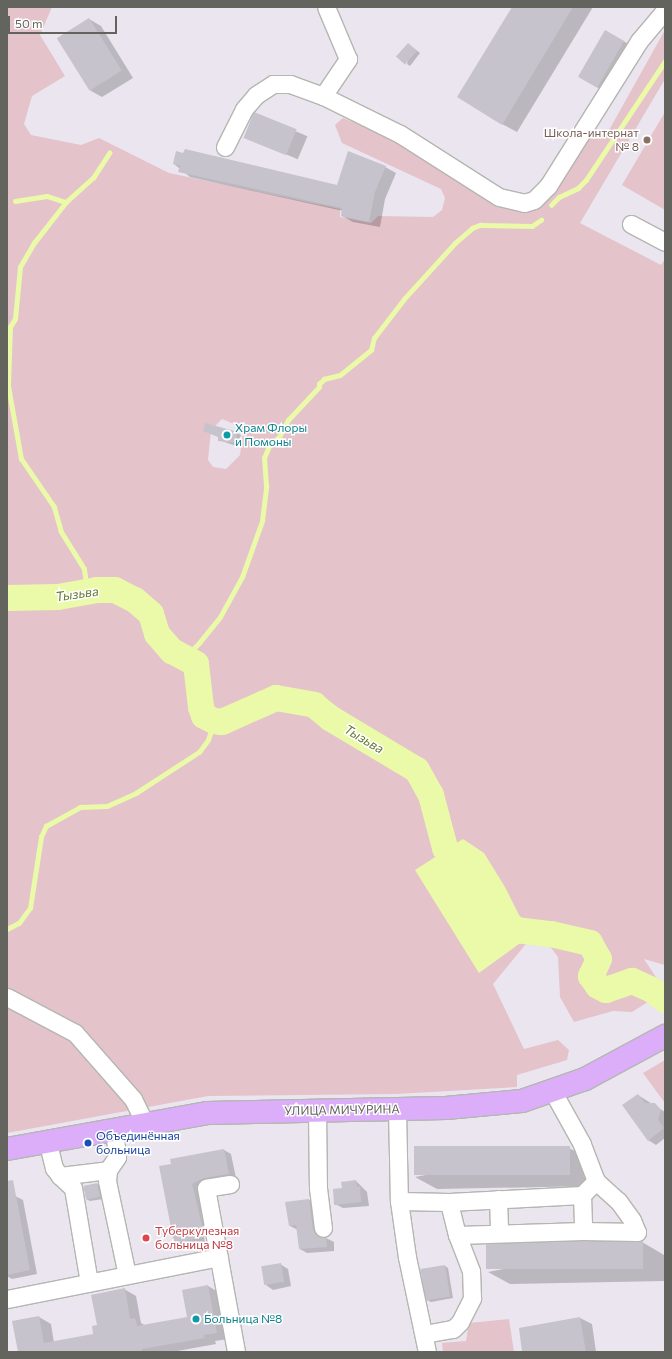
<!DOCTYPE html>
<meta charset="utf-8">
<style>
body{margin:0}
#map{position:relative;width:672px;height:1359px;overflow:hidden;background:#eae5ee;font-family:Commissioner,sans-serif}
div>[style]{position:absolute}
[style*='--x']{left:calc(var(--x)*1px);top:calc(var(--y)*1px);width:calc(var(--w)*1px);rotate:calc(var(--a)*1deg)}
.green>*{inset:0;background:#e4c3ca}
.water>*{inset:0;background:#eafaa9}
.shadow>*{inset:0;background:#0003;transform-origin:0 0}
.stream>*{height:4.5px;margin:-2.25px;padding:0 2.25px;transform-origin:2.25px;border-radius:2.25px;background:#eafaa9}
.river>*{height:26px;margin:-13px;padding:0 13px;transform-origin:13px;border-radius:13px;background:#eafaa9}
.building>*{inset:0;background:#c7c3cc;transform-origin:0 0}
.roads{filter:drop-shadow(1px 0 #b4b6b0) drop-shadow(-1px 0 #b4b6b0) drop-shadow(0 1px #b4b6b0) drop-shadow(0 -1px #b4b6b0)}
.minor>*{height:17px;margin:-8.5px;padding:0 8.5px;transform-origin:8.5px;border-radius:8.5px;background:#fff}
.major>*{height:22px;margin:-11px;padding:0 11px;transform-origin:11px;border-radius:11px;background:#dcaefa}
.dots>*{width:11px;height:11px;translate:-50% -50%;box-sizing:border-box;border:2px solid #fff;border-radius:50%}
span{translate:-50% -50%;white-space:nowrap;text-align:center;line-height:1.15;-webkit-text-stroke:3px #fff;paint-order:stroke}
.education-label{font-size:12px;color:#785e54}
.right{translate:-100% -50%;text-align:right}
.culture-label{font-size:12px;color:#0d838f}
.left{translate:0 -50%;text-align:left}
.street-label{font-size:12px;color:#62645d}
.transit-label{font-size:12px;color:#164399}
.health-label{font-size:12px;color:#be3a42}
.water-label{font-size:13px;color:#657834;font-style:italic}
.frame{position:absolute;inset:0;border:8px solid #62645d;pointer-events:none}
.scale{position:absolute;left:8px;top:16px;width:109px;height:18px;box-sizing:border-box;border:2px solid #62645d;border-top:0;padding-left:5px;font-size:12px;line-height:14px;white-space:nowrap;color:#62645d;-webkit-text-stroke:3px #fff;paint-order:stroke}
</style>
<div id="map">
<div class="green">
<div style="clip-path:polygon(evenodd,7px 7px,52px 7px,40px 35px,65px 76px,32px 96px,24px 124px,31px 135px,81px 145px,99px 138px,169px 173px,340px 209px,340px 217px,371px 223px,378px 216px,433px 217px,442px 210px,445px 198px,441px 189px,342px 143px,335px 125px,343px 118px,415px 148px,466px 186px,509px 208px,534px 209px,575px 151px,592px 137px,608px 132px,665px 30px,665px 79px,580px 223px,661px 265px,665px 259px,665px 965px,644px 959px,665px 991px,632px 1012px,613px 1011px,574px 1022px,560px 997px,558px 957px,552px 949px,539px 939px,525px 945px,493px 984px,524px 1049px,558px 1040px,569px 1050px,567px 1060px,517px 1075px,517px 1087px,396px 1094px,208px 1096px,7px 1133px,7px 7px,222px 419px,239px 426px,243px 431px,240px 455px,226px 469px,213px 467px,208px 460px,211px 430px,222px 419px)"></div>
<div style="clip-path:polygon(665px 112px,665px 210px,622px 185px)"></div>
<div style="clip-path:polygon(665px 1060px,665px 1103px,643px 1073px)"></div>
<div style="clip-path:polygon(509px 1319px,514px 1352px,443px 1352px,442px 1343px,466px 1341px,469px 1323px)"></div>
</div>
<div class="water">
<div style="clip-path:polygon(463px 839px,484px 853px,505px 887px,527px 931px,523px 941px,479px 973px,415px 870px)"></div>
</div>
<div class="shadow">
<div style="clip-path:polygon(513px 7px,593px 7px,517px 132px,502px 124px)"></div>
<div style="clip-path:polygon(89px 19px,101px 26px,133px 78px,102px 97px,91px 91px,59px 38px)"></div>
<div style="left:606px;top:31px;width:34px;height:53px;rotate:30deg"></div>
<div style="clip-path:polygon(411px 46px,420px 53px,410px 66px,407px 64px)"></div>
<div style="left:255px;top:114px;width:57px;height:25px;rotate:23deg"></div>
<div style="clip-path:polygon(174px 164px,337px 186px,385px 167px,396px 173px,385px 199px,380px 227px,353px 222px,342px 216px,343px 211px,190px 177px)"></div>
<div style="clip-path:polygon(237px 433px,241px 435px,236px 446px,219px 440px,219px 437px)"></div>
<div style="clip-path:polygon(638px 1095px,665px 1112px,665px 1138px,656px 1145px,648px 1140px)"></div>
<div style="clip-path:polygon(569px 1148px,591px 1160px,592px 1186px,437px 1189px,415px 1177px)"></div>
<div style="clip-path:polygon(evenodd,224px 1150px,231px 1154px,236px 1178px,212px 1182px,212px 1241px,183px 1247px,175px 1242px,172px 1164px,224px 1150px,202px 1226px,204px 1226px,207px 1242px,205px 1242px,202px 1226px)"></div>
<div style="clip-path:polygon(356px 1181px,367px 1192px,369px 1206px,343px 1208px,335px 1204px,343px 1189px)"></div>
<div style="clip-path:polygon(97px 1184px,100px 1186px,103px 1199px,90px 1201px,86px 1199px)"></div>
<div style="clip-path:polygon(15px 1196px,23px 1200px,37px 1274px,12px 1279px,7px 1276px,7px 1197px)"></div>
<div style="clip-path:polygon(309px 1200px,317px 1204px,320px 1235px,334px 1242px,334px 1251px,307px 1253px,300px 1249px,298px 1230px,290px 1226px)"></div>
<div style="clip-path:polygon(642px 1242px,664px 1255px,664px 1281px,510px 1284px,488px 1272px)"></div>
<div style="clip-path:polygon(280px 1264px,288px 1269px,291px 1286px,273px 1290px,266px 1285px)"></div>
<div style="clip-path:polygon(445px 1266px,448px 1268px,453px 1298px,431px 1302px,427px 1300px)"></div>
<div style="clip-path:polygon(208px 1286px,220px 1293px,228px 1339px,215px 1341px,216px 1344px,172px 1352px,19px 1352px,39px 1317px,51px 1324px,54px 1343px,94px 1335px,98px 1326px,124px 1289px,136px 1296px,141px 1323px,146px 1326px,188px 1318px)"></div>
<div style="clip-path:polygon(580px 1318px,592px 1324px,596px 1352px,523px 1352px,520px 1329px)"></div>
</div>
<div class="stream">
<div style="--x:15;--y:201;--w:32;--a:-9"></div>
<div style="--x:47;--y:196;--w:20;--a:18"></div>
<div style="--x:551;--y:205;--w:11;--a:-45"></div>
<div style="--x:559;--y:197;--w:21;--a:-25"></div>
<div style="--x:578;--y:188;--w:11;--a:-45"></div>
<div style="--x:586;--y:180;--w:143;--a:-56.4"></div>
<div style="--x:87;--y:591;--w:22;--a:-98"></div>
<div style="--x:84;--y:569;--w:44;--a:-121.9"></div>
<div style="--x:61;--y:532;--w:26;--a:-106"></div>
<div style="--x:54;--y:507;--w:58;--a:-124.5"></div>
<div style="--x:21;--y:459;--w:74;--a:-100.1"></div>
<div style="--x:8;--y:386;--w:59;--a:-88.1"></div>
<div style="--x:10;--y:327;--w:9;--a:-58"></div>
<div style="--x:15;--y:319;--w:52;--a:-84.5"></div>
<div style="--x:20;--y:267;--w:28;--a:-60"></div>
<div style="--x:34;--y:243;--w:52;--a:-52"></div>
<div style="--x:66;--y:202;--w:36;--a:-42"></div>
<div style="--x:93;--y:178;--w:30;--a:-57"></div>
<div style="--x:181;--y:655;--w:12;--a:-24"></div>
<div style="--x:192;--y:650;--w:10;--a:-45"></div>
<div style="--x:199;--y:643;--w:33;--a:-51"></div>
<div style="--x:220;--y:617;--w:46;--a:-61.2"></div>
<div style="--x:242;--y:577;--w:59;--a:-70.3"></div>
<div style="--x:262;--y:521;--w:35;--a:-83"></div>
<div style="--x:266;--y:486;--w:28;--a:-94"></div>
<div style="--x:264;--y:458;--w:13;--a:-67"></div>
<div style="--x:269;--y:446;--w:13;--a:-42"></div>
<div style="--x:279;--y:437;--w:19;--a:-62"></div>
<div style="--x:288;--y:420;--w:45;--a:-46.8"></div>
<div style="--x:319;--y:387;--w:3;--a:-90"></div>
<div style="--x:319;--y:384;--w:7;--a:-45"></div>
<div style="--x:324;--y:379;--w:16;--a:-14"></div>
<div style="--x:340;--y:375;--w:40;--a:-39"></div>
<div style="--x:371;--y:350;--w:12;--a:-76"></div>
<div style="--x:374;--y:338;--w:49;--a:-52.4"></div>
<div style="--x:404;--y:299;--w:76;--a:-47.7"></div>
<div style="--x:455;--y:243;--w:23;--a:-41"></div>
<div style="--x:472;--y:228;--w:9;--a:-21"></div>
<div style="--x:480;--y:225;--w:52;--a:1.1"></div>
<div style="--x:532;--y:226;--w:11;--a:-34"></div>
<div style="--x:7;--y:929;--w:13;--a:-27"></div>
<div style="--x:19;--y:923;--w:19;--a:-54"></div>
<div style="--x:30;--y:908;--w:72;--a:-81.2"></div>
<div style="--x:41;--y:837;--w:12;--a:-66"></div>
<div style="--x:46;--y:826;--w:39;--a:-29"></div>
<div style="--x:80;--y:807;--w:27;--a:-2"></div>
<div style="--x:107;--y:806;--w:32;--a:-24"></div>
<div style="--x:136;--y:793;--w:75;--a:-33.1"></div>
<div style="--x:199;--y:752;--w:15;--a:-53"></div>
<div style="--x:208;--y:740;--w:20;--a:-72"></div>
</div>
<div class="river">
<div style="--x:7;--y:598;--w:51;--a:-1.1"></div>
<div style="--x:58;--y:597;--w:40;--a:-10"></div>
<div style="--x:97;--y:590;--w:18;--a:0"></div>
<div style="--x:115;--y:590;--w:22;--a:27"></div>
<div style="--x:135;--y:600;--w:21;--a:41"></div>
<div style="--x:151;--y:614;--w:21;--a:73"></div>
<div style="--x:157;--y:634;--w:23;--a:49"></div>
<div style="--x:172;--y:651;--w:27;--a:28"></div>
<div style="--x:196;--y:664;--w:43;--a:83.4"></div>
<div style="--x:201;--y:707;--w:9;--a:72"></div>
<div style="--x:204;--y:716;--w:11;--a:27"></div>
<div style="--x:214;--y:721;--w:8;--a:7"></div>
<div style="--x:222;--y:722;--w:59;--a:-24"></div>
<div style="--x:276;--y:698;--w:39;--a:10"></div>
<div style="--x:314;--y:705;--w:21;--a:39"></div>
<div style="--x:330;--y:718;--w:101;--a:30.9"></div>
<div style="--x:417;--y:770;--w:29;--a:61"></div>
<div style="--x:431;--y:795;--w:55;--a:75.2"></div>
<div style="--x:445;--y:848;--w:37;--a:54"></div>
<div style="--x:497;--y:913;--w:25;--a:42"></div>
<div style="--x:516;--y:930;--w:35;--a:7"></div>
<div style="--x:551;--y:934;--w:40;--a:13"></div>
<div style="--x:590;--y:943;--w:18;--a:61"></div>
<div style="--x:599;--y:959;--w:19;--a:115"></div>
<div style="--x:591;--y:976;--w:12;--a:55"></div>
<div style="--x:598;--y:986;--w:9;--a:27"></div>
<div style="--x:606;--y:990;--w:28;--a:-19"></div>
<div style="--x:632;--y:981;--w:22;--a:24"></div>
<div style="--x:652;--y:990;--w:16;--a:38"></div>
</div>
<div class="building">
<div style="clip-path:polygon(512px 7px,573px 7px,502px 125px,457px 97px)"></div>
<div style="left:89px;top:18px;width:62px;height:38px;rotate:58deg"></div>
<div style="left:605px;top:30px;width:22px;height:54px;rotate:30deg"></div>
<div style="left:408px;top:43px;width:12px;height:18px;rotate:42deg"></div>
<div style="left:254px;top:112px;width:46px;height:28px;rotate:22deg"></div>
<div style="clip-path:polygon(185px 149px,337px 185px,348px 151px,386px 166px,375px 192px,369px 222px,341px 216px,342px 208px,178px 172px,180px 166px,173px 164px,176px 151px,183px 153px)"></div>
<div style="clip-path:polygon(205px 423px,238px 432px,235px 443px,218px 441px,218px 437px,203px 431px)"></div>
<div style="clip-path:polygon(638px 1094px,645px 1103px,655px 1103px,661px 1110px,658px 1120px,664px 1128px,648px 1141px,622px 1105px)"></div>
<div style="left:570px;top:1146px;width:29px;height:156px;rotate:90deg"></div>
<div style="clip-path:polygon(224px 1149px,229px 1174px,204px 1178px,192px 1184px,205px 1237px,174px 1243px,159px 1166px,171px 1164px,170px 1159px)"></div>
<div style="clip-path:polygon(13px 1180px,30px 1270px,7px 1275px,7px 1181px)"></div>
<div style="clip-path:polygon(356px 1180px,357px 1187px,360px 1186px,361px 1202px,334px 1205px,333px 1189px,342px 1188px,341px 1182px)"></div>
<div style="left:97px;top:1183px;width:14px;height:14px;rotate:78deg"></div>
<div style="clip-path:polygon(309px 1199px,313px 1230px,319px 1237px,326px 1237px,327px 1247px,299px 1249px,296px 1225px,289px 1226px,285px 1202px)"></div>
<div style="left:643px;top:1241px;width:28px;height:157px;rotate:90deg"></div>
<div style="left:281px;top:1263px;width:19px;height:20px;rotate:81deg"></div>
<div style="left:445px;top:1265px;width:32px;height:25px;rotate:81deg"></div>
<div style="clip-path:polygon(208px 1285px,217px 1333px,204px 1335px,205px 1338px,142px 1349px,142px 1352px,18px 1352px,12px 1321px,39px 1316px,44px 1343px,93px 1334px,92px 1326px,97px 1325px,91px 1295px,125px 1288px,130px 1319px,135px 1318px,137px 1326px,187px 1317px,182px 1290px)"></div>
<div style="clip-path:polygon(580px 1317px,586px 1352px,522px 1352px,519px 1328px)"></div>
</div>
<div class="roads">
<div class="minor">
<div style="--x:323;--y:96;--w:45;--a:-56"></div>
<div style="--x:348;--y:59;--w:56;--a:-112.9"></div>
<div style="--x:225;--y:147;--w:42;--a:-63.4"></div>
<div style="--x:244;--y:109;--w:18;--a:-49"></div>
<div style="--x:256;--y:95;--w:20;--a:-33"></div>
<div style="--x:273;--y:84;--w:17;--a:0"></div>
<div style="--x:290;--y:84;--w:35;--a:20"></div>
<div style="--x:323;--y:96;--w:86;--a:26.3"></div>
<div style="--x:400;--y:134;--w:117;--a:32.5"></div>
<div style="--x:499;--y:197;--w:26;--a:13"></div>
<div style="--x:524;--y:203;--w:10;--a:-17"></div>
<div style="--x:534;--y:200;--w:20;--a:-45"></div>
<div style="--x:548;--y:186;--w:171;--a:-57.9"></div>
<div style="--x:639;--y:41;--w:40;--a:-50"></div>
<div style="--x:631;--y:224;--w:38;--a:28"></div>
<div style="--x:7;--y:997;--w:77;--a:27.9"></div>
<div style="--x:75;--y:1033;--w:88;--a:48.7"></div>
<div style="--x:133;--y:1099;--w:25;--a:64"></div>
<div style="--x:397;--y:1109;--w:92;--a:88.8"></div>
<div style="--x:399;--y:1201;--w:57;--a:81.9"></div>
<div style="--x:407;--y:1257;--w:97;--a:78.1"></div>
<div style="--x:317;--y:1110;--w:78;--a:89.3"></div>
<div style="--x:318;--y:1188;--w:40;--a:82.9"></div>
<div style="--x:47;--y:1140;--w:29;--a:76"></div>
<div style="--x:54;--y:1168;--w:10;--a:53"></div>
<div style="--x:60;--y:1176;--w:48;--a:-7.1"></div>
<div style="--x:108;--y:1170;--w:16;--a:-55"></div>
<div style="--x:117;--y:1157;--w:29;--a:-96"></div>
<div style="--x:108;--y:1170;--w:11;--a:95"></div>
<div style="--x:107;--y:1181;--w:96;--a:78"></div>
<div style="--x:60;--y:1176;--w:18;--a:43"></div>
<div style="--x:73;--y:1188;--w:96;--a:80.4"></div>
<div style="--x:230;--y:1184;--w:24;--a:171"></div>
<div style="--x:206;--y:1188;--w:167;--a:79.6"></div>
<div style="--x:582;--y:1195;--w:36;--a:88"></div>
<div style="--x:498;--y:1199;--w:33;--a:88"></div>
<div style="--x:399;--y:1201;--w:50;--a:1.1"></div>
<div style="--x:449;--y:1202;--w:133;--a:-3"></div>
<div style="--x:582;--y:1195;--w:20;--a:-45"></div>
<div style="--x:457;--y:1235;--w:126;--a:-1.8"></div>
<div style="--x:583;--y:1231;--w:54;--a:1.1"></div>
<div style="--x:637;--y:1232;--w:13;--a:-113"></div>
<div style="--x:632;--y:1220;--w:24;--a:-126"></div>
<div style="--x:618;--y:1201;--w:30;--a:-138"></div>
<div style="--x:596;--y:1181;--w:40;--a:-111"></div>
<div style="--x:582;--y:1144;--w:60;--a:-119.1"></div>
<div style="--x:7;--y:1299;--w:216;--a:-11.2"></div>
<div style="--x:424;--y:1334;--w:29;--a:-10"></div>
<div style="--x:453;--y:1329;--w:10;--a:-45"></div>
<div style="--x:460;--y:1322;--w:27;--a:-63"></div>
<div style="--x:472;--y:1298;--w:27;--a:-92"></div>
<div style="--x:471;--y:1271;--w:39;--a:-111"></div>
<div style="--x:457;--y:1235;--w:34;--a:-104"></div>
</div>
<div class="major">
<div style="--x:7;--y:1149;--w:203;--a:-10.2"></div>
<div style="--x:207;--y:1113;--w:239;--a:-1.2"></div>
<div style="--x:446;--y:1108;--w:76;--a:-5.3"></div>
<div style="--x:522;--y:1101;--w:67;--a:-19.2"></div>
<div style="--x:585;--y:1079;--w:91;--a:-28.3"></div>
</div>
</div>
<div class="dots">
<div style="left:647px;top:140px;background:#8d6e63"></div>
<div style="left:227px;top:435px;background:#0f9aa8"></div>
<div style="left:88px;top:1143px;background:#1a4fb4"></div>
<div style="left:146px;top:1238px;background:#e0444e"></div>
<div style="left:196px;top:1319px;background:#0f9aa8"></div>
</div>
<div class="education-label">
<span class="right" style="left:639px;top:140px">Школа-интернат<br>№ 8</span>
</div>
<div class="culture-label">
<span class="left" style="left:235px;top:435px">Храм Флоры<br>и Помоны</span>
<span class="left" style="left:204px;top:1319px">Больница №8</span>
</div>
<div class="street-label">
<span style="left:342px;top:1110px;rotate:-1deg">УЛИЦА МИЧУРИНА</span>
</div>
<div class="transit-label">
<span class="left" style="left:96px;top:1143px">Объединённая<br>больница</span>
</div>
<div class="health-label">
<span class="left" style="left:155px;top:1238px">Туберкулезная<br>больница №8</span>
</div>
<div class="water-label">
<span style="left:77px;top:594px;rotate:-8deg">Тызьва</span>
<span style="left:364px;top:739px;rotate:31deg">Тызьва</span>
</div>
<div class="frame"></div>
<div class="scale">50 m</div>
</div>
